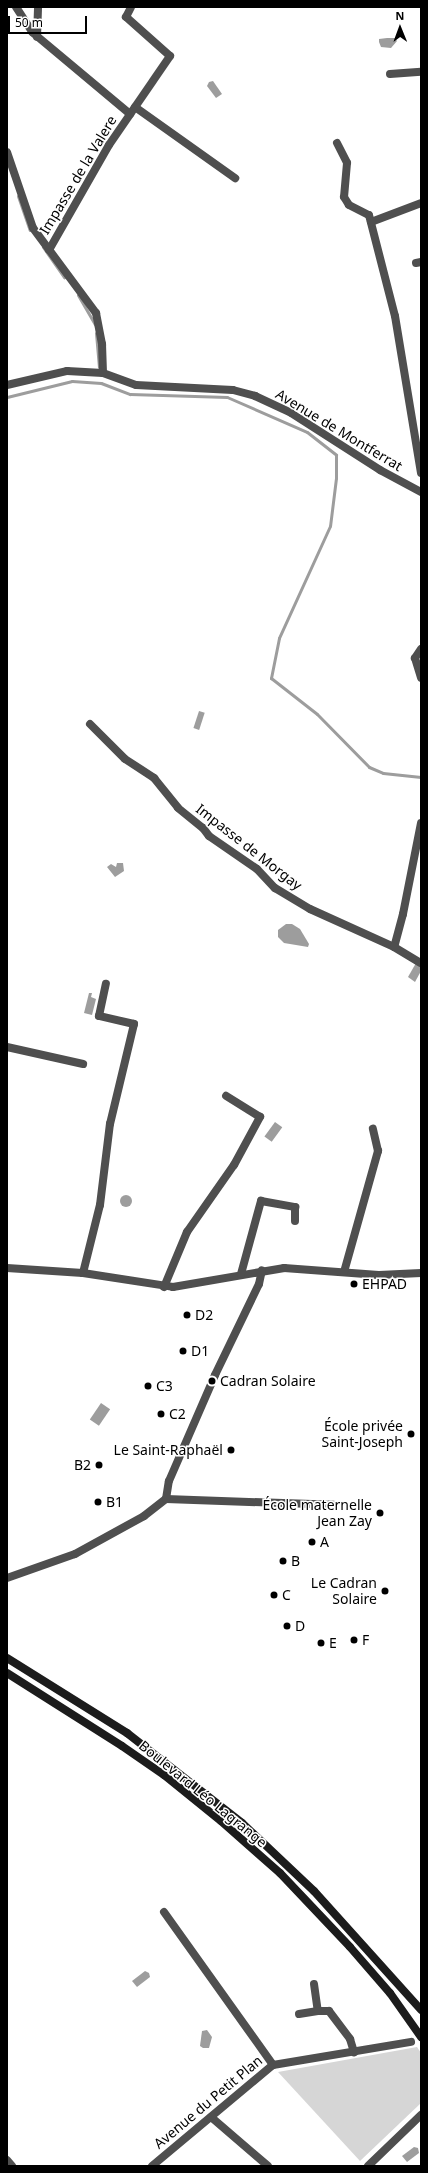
<!DOCTYPE html>
<meta charset="utf-8">
<style>
body{margin:0}
#map{position:relative;width:428px;height:2173px;overflow:hidden;background:#fff;font-family:"Noto Sans",sans-serif}
div>[style]{position:absolute}
[style*='--x']{left:calc(var(--x)*1px);top:calc(var(--y)*1px);width:calc(var(--w)*1px);rotate:calc(var(--a)*1deg)}
.green>*{inset:0;background:#d6d6d6}
.water>*{inset:0;background:#9d9d9d;transform-origin:0 0}
.round{border-radius:50%}
.stream>*{height:3px;margin:-1.5px;padding:0 1.5px;transform-origin:1.5px;border-radius:1.5px;background:#9d9d9d}
.minor>*{height:8px;margin:-4px;padding:0 4px;transform-origin:4px;border-radius:4px;background:#4f4f4f}
.tertiary>*{height:8px;margin:-4px;padding:0 4px;transform-origin:4px;border-radius:4px;background:#4f4f4f}
.secondary>*{height:8px;margin:-4px;padding:0 4px;transform-origin:4px;border-radius:4px;background:#1c1c1c}
.dots>*{width:11px;height:11px;translate:-50% -50%;box-sizing:border-box;border:2px solid #fff;border-radius:50%}
span{translate:-50% -50%;white-space:nowrap;text-align:center;line-height:1.15;-webkit-text-stroke:3px #fff;paint-order:stroke}
.street-label{font-size:14px;color:#000}
.poi-label{font-size:14px;color:#000}
.left{translate:0 -50%;text-align:left}
.right{translate:-100% -50%;text-align:right}
.frame{position:absolute;inset:0;border:8px solid #000;pointer-events:none}
.north{position:absolute;left:380px;top:8px;width:40px;height:40px;-webkit-text-stroke:3px #fff;paint-order:stroke;rotate:359deg;font-size:11px;font-weight:700;line-height:16px;text-align:center;color:#000}
.north::after{content:'';display:block;margin:auto;width:14px;height:18px;background:#000;clip-path:polygon(50% 0,100% 100%,50% 72%,0 100%)}
.scale{position:absolute;left:8px;top:16px;width:79px;height:18px;box-sizing:border-box;border:2px solid #000;border-top:0;padding-left:5px;font-size:12px;line-height:14px;white-space:nowrap;color:#000;-webkit-text-stroke:3px #fff;paint-order:stroke}
</style>
<div id="map">
<div class="green">
<div style="clip-path:polygon(417px 2047px,421px 2053px,421px 2103px,360px 2161px,278px 2072px)"></div>
</div>
<div class="water">
<div style="clip-path:polygon(387px 38px,395px 38px,397px 41px,391px 48px,381px 47px,379px 42px,379px 39px)"></div>
<div style="clip-path:polygon(213px 81px,222px 94px,216px 98px,207px 86px,209px 82px)"></div>
<div style="left:199px;top:711px;width:6px;height:18px;rotate:18deg"></div>
<div style="clip-path:polygon(117px 863px,123px 863px,124px 871px,115px 877px,107px 867px,111px 864px,116px 867px)"></div>
<div style="clip-path:polygon(286px 924px,292px 924px,300px 929px,309px 944px,308px 947px,284px 943px,278px 937px,278px 930px)"></div>
<div style="clip-path:polygon(416px 963px,421px 966px,421px 971px,415px 982px,408px 977px)"></div>
<div style="clip-path:polygon(89px 993px,92px 993px,91px 997px,96px 999px,92px 1015px,84px 1013px)"></div>
<div style="left:275px;top:1122px;width:9px;height:18px;rotate:36deg"></div>
<div class="round" style="left:120px;top:1195px;width:12px;height:12px"></div>
<div style="left:101px;top:1403px;width:11px;height:20px;rotate:34deg"></div>
<div style="clip-path:polygon(145px 1971px,149px 1973px,150px 1977px,137px 1987px,132px 1981px)"></div>
<div style="clip-path:polygon(207px 2030px,212px 2037px,209px 2048px,203px 2048px,200px 2046px,202px 2031px)"></div>
<div style="clip-path:polygon(414px 2147px,418px 2148px,419px 2153px,407px 2162px,402px 2156px)"></div>
</div>
<div class="stream">
<div style="--x:18;--y:196;--w:36;--a:71"></div>
<div style="--x:43;--y:247;--w:37;--a:55"></div>
<div style="--x:78;--y:295;--w:34;--a:60"></div>
<div style="--x:96;--y:333;--w:34;--a:85"></div>
<div style="--x:7;--y:397;--w:67;--a:-13.8"></div>
<div style="--x:72;--y:381;--w:29;--a:4"></div>
<div style="--x:101;--y:383;--w:31;--a:21"></div>
<div style="--x:130;--y:394;--w:97;--a:1.8"></div>
<div style="--x:227;--y:397;--w:87;--a:23.6"></div>
<div style="--x:307;--y:432;--w:37;--a:38"></div>
<div style="--x:336;--y:455;--w:23;--a:90"></div>
<div style="--x:336;--y:478;--w:48;--a:97.1"></div>
<div style="--x:330;--y:526;--w:123;--a:114.5"></div>
<div style="--x:279;--y:638;--w:41;--a:101.3"></div>
<div style="--x:271;--y:678;--w:58;--a:38"></div>
<div style="--x:317;--y:714;--w:74;--a:45.5"></div>
<div style="--x:369;--y:767;--w:15;--a:23"></div>
<div style="--x:383;--y:773;--w:38;--a:6"></div>
</div>
<div class="minor">
<div style="--x:16;--y:7;--w:30;--a:57"></div>
<div style="--x:32;--y:32;--w:128;--a:39.9"></div>
<div style="--x:37;--y:37;--w:30;--a:-88"></div>
<div style="--x:390;--y:74;--w:31;--a:-4"></div>
<div style="--x:135;--y:107;--w:123;--a:35.4"></div>
<div style="--x:337;--y:143;--w:22;--a:63"></div>
<div style="--x:347;--y:163;--w:34;--a:95"></div>
<div style="--x:344;--y:197;--w:9;--a:58"></div>
<div style="--x:349;--y:205;--w:22;--a:27"></div>
<div style="--x:369;--y:215;--w:104;--a:75.6"></div>
<div style="--x:395;--y:316;--w:159;--a:80.6"></div>
<div style="--x:7;--y:152;--w:80;--a:71.1"></div>
<div style="--x:33;--y:228;--w:106;--a:53.5"></div>
<div style="--x:96;--y:313;--w:32;--a:79"></div>
<div style="--x:102;--y:344;--w:29;--a:88"></div>
<div style="--x:371;--y:222;--w:53;--a:-20.8"></div>
<div style="--x:49;--y:250;--w:121;--a:-60.3"></div>
<div style="--x:109;--y:145;--w:108;--a:-55.6"></div>
<div style="--x:170;--y:56;--w:59;--a:-138.4"></div>
<div style="--x:126;--y:17;--w:11;--a:-63"></div>
<div style="--x:416;--y:263;--w:5;--a:-11"></div>
<div style="--x:421;--y:649;--w:11;--a:124"></div>
<div style="--x:415;--y:658;--w:21;--a:73"></div>
<div style="--x:90;--y:724;--w:49;--a:45"></div>
<div style="--x:125;--y:759;--w:35;--a:33"></div>
<div style="--x:154;--y:778;--w:38;--a:51"></div>
<div style="--x:178;--y:808;--w:32;--a:39"></div>
<div style="--x:203;--y:828;--w:10;--a:53"></div>
<div style="--x:209;--y:836;--w:58;--a:34.5"></div>
<div style="--x:257;--y:869;--w:26;--a:47"></div>
<div style="--x:275;--y:888;--w:41;--a:31"></div>
<div style="--x:310;--y:909;--w:92;--a:24.3"></div>
<div style="--x:421;--y:823;--w:93;--a:101.2"></div>
<div style="--x:403;--y:914;--w:34;--a:105"></div>
<div style="--x:394;--y:947;--w:31;--a:31"></div>
<div style="--x:7;--y:1047;--w:78;--a:12.6"></div>
<div style="--x:7;--y:1268;--w:76;--a:3.8"></div>
<div style="--x:83;--y:1273;--w:91;--a:8.8"></div>
<div style="--x:173;--y:1287;--w:113;--a:-9.7"></div>
<div style="--x:284;--y:1268;--w:95;--a:4.2"></div>
<div style="--x:379;--y:1275;--w:42;--a:-2.7"></div>
<div style="--x:344;--y:1272;--w:126;--a:-74.3"></div>
<div style="--x:378;--y:1151;--w:23;--a:-103"></div>
<div style="--x:83;--y:1273;--w:70;--a:-76"></div>
<div style="--x:100;--y:1205;--w:82;--a:-83"></div>
<div style="--x:110;--y:1124;--w:103;--a:-76.5"></div>
<div style="--x:134;--y:1024;--w:36;--a:-167"></div>
<div style="--x:99;--y:1016;--w:33;--a:-78"></div>
<div style="--x:241;--y:1274;--w:76;--a:-74.7"></div>
<div style="--x:261;--y:1201;--w:35;--a:10"></div>
<div style="--x:295;--y:1207;--w:14;--a:90"></div>
<div style="--x:164;--y:1287;--w:60;--a:-67.3"></div>
<div style="--x:187;--y:1232;--w:82;--a:-55"></div>
<div style="--x:234;--y:1165;--w:55;--a:-61.6"></div>
<div style="--x:260;--y:1117;--w:40;--a:-148"></div>
<div style="--x:166;--y:1499;--w:168;--a:2"></div>
<div style="--x:7;--y:1578;--w:72;--a:-19.4"></div>
<div style="--x:75;--y:1554;--w:79;--a:-28.8"></div>
<div style="--x:144;--y:1516;--w:28;--a:-38"></div>
<div style="--x:166;--y:1499;--w:18;--a:-81"></div>
<div style="--x:169;--y:1481;--w:116;--a:-66.5"></div>
<div style="--x:215;--y:1375;--w:101;--a:-64.2"></div>
<div style="--x:259;--y:1284;--w:14;--a:-78"></div>
<div style="--x:164;--y:1912;--w:188;--a:54.5"></div>
<div style="--x:314;--y:1984;--w:27;--a:82"></div>
<div style="--x:318;--y:2011;--w:11;--a:0"></div>
<div style="--x:329;--y:2011;--w:35;--a:53"></div>
<div style="--x:350;--y:2039;--w:14;--a:73"></div>
<div style="--x:299;--y:2014;--w:19;--a:-9"></div>
<div style="--x:211;--y:2117;--w:75;--a:40.7"></div>
<div style="--x:7;--y:2160;--w:8;--a:50"></div>
<div style="--x:152;--y:2166;--w:158;--a:-39.9"></div>
<div style="--x:273;--y:2065;--w:140;--a:-9.5"></div>
<div style="--x:368;--y:2166;--w:74;--a:-43.9"></div>
</div>
<div class="tertiary">
<div style="--x:7;--y:385;--w:62;--a:-13.1"></div>
<div style="--x:67;--y:371;--w:36;--a:3"></div>
<div style="--x:103;--y:373;--w:35;--a:20"></div>
<div style="--x:136;--y:385;--w:97;--a:3"></div>
<div style="--x:233;--y:390;--w:23;--a:15"></div>
<div style="--x:255;--y:396;--w:40;--a:25"></div>
<div style="--x:291;--y:413;--w:106;--a:32.6"></div>
<div style="--x:380;--y:470;--w:47;--a:28.2"></div>
</div>
<div class="secondary">
<div style="--x:7;--y:1658;--w:142;--a:32"></div>
<div style="--x:127;--y:1733;--w:146;--a:38"></div>
<div style="--x:242;--y:1823;--w:99;--a:43.4"></div>
<div style="--x:314;--y:1891;--w:160;--a:48"></div>
<div style="--x:7;--y:1673;--w:136;--a:32.4"></div>
<div style="--x:122;--y:1746;--w:51;--a:34.6"></div>
<div style="--x:164;--y:1775;--w:73;--a:38.9"></div>
<div style="--x:221;--y:1821;--w:79;--a:41.4"></div>
<div style="--x:280;--y:1873;--w:102;--a:46.6"></div>
<div style="--x:350;--y:1947;--w:61;--a:49"></div>
<div style="--x:390;--y:1993;--w:54;--a:54.8"></div>
</div>
<div class="dots">
<div style="left:354px;top:1284px;background:#000"></div>
<div style="left:187px;top:1315px;background:#000"></div>
<div style="left:183px;top:1351px;background:#000"></div>
<div style="left:212px;top:1381px;background:#000"></div>
<div style="left:148px;top:1386px;background:#000"></div>
<div style="left:161px;top:1414px;background:#000"></div>
<div style="left:411px;top:1434px;background:#000"></div>
<div style="left:231px;top:1450px;background:#000"></div>
<div style="left:99px;top:1465px;background:#000"></div>
<div style="left:98px;top:1502px;background:#000"></div>
<div style="left:380px;top:1513px;background:#000"></div>
<div style="left:312px;top:1542px;background:#000"></div>
<div style="left:283px;top:1561px;background:#000"></div>
<div style="left:385px;top:1591px;background:#000"></div>
<div style="left:274px;top:1595px;background:#000"></div>
<div style="left:287px;top:1626px;background:#000"></div>
<div style="left:354px;top:1640px;background:#000"></div>
<div style="left:321px;top:1643px;background:#000"></div>
</div>
<div class="street-label">
<span style="left:78px;top:175px;rotate:-59deg">Impasse de la Valere</span>
<span style="left:339px;top:430px;rotate:31deg">Avenue de Montferrat</span>
<span style="left:249px;top:847px;rotate:38deg">Impasse de Morgay</span>
<span style="left:203px;top:1794px;rotate:39deg">Boulevard Léo Lagrange</span>
<span style="left:208px;top:2102px;rotate:-40deg">Avenue du Petit Plan</span>
</div>
<div class="poi-label">
<span class="left" style="left:362px;top:1284px">EHPAD</span>
<span class="left" style="left:195px;top:1315px">D2</span>
<span class="left" style="left:191px;top:1351px">D1</span>
<span class="left" style="left:220px;top:1381px">Cadran Solaire</span>
<span class="left" style="left:156px;top:1386px">C3</span>
<span class="left" style="left:169px;top:1414px">C2</span>
<span class="right" style="left:403px;top:1434px">École privée<br>Saint-Joseph</span>
<span class="right" style="left:223px;top:1450px">Le Saint-Raphaël</span>
<span class="right" style="left:91px;top:1465px">B2</span>
<span class="left" style="left:106px;top:1502px">B1</span>
<span class="right" style="left:372px;top:1513px">École maternelle<br>Jean Zay</span>
<span class="left" style="left:320px;top:1542px">A</span>
<span class="left" style="left:291px;top:1561px">B</span>
<span class="right" style="left:377px;top:1591px">Le Cadran<br>Solaire</span>
<span class="left" style="left:282px;top:1595px">C</span>
<span class="left" style="left:295px;top:1626px">D</span>
<span class="left" style="left:362px;top:1640px">F</span>
<span class="left" style="left:329px;top:1643px">E</span>
</div>
<div class="frame"></div>
<div class="north">N</div>
<div class="scale">50 m</div>
</div>
